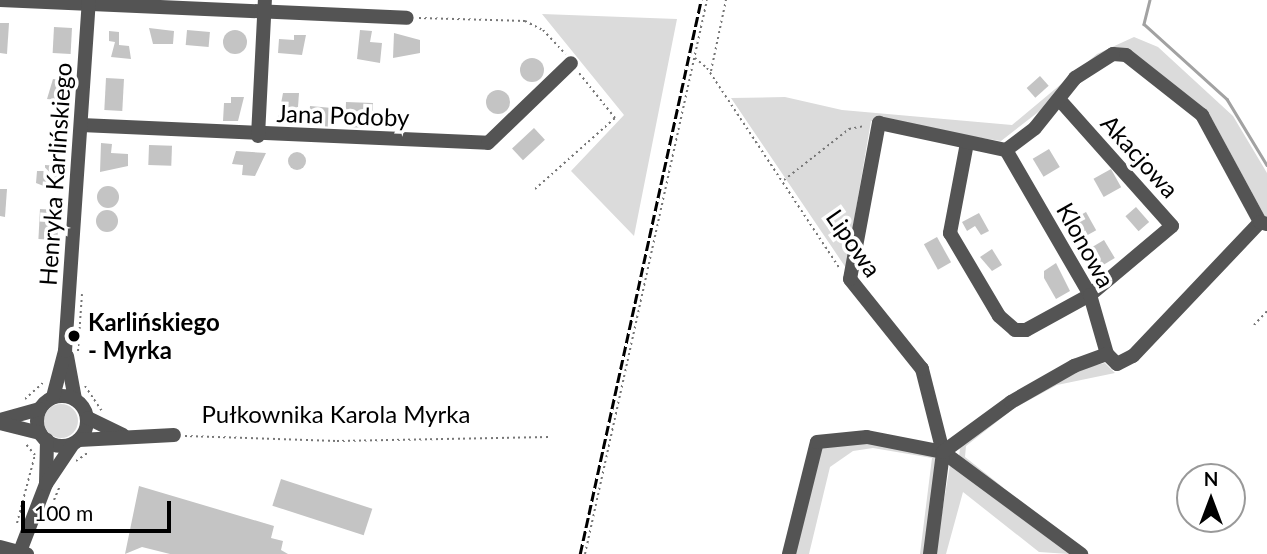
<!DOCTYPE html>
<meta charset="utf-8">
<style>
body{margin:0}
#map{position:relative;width:1267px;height:554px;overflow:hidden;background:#fff;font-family:Lato,sans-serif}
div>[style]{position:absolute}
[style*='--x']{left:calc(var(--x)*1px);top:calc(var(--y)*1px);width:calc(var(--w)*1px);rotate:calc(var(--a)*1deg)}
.green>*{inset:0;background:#dbdbdb}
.round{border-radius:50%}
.stream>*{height:2.5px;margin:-1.25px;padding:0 1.25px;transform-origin:1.25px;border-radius:1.25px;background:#a2a2a2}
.building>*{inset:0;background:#c4c4c4;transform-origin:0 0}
.path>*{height:2px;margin-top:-1px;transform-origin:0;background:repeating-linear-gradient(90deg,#767676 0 2px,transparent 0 5.5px)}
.minor>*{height:14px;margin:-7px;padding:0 7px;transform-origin:7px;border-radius:7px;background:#545454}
.minor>.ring{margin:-7px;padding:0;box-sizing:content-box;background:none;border:14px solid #545454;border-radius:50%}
.rail>*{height:2.5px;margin-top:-1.25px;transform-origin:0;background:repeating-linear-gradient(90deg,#000 0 10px,transparent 0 13.5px)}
.dots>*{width:19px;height:19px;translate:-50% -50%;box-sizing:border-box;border:4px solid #fff;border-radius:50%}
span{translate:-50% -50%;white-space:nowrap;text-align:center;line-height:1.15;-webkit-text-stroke:7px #fff;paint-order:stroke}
.street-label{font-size:24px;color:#000}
.poi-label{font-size:24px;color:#000;font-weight:700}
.left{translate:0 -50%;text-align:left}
.north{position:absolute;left:1176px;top:463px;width:70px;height:70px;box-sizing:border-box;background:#fff;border:2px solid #999;border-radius:50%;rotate:0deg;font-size:19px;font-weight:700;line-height:28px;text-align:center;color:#000}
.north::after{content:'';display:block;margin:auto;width:24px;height:32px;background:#000;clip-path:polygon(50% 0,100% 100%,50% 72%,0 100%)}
.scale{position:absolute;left:21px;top:501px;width:150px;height:32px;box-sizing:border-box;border:4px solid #000;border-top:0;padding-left:9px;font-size:21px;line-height:24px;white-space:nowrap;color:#000;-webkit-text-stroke:5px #fff;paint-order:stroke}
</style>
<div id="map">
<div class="green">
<div style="clip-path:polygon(542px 14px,677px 19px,634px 236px,571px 171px,624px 115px)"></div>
<div style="clip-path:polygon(1134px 37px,1158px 47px,1233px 116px,1267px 173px,1267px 220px,1212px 119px,1117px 51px,1001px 141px,871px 121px,846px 268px,731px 98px,785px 97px,842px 110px,1012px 125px,1097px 54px)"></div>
<div style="clip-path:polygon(1105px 363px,1115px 373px,1057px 385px,1013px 409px,966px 446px,965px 457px,1004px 488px,959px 457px,960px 448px,984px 424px,1078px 369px)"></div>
<div class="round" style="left:44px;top:404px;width:34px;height:34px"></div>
<div style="clip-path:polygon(874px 443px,936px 456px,926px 554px,920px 554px,932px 458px,873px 448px,853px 451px,830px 467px,809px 554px,793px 554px,821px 446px)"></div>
<div style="clip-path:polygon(950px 465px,1069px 554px,1039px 552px,963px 492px,946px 554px,935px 554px)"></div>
</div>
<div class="stream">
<div style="--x:1150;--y:0;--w:25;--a:104"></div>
<div style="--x:1144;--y:24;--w:112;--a:42.1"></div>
<div style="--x:1227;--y:99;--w:77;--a:58.8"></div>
</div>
<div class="building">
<div style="clip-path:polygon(0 23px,9px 23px,7px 54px,0 53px)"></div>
<div style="left:54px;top:27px;width:18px;height:26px;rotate:3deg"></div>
<div style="clip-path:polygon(149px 28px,174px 31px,173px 44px,153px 44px)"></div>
<div style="left:187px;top:30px;width:23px;height:15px;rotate:5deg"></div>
<div style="clip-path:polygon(360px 30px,372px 31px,370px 42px,382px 43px,380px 63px,357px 59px)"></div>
<div class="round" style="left:223px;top:30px;width:24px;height:24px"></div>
<div style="clip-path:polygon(109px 31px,119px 32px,119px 45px,129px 46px,131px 59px,111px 57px,115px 42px,109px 41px)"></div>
<div style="clip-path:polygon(394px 33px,420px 40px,420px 53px,393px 58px)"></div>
<div style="clip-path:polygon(294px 35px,306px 35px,302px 55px,278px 53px,279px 39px,294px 40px)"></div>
<div class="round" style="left:520px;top:58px;width:24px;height:24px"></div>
<div style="left:1040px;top:76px;width:13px;height:18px;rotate:48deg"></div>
<div style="left:106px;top:78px;width:18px;height:32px;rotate:3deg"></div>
<div style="clip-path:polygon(53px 79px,63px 80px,66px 101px,47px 99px)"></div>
<div class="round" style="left:486px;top:90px;width:24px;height:24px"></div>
<div style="clip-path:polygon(283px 93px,299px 93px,297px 121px,278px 120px)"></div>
<div style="clip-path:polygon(231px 97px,244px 97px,238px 121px,223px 121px,224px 103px,231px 103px)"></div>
<div style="left:346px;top:102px;width:27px;height:25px;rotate:2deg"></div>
<div style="left:310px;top:106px;width:25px;height:19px;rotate:5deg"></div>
<div style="left:534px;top:128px;width:16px;height:30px;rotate:47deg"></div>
<div style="clip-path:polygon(101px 143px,112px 144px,111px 153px,128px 154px,128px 166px,100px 172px)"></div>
<div style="left:149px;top:145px;width:23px;height:20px;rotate:2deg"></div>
<div style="left:1049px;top:149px;width:21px;height:19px;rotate:59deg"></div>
<div style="clip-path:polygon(236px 151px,266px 153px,255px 176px,242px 175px,243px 165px,232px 164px)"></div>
<div class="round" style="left:288px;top:152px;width:18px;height:18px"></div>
<div style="clip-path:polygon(45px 165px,61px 166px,59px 192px,36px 183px,37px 171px,45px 171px)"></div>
<div style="left:1111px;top:169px;width:21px;height:20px;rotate:61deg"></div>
<div class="round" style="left:97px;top:186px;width:22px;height:22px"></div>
<div style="clip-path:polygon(0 189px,7px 189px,5px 217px,0 216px)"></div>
<div style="left:1136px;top:207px;width:20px;height:14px;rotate:49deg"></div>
<div style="left:40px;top:209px;width:19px;height:30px;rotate:3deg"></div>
<div class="round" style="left:96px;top:210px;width:22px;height:22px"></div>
<div style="left:1086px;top:212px;width:21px;height:19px;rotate:61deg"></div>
<div style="clip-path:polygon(979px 213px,989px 231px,981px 235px,975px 226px,967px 231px,962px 222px)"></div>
<div style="left:937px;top:237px;width:29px;height:15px;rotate:61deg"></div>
<div style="left:1104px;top:240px;width:21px;height:18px;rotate:59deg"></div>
<div style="clip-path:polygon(992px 249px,1002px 265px,992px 271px,980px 257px)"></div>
<div style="clip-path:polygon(1056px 263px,1070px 291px,1056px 299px,1044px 278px,1044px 271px)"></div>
<div style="left:281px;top:479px;width:96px;height:28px;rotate:18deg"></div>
<div style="clip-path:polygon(139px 486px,274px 526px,271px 538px,283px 541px,281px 550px,288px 554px,170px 554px,142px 547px,125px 554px)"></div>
</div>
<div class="path">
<div style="--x:419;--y:18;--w:106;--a:1.6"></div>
<div style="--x:525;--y:21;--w:20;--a:27"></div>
<div style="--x:543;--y:30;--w:33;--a:47"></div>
<div style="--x:695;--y:58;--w:16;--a:40"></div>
<div style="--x:707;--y:68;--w:241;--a:56.5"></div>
<div style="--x:711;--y:71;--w:73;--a:-78.1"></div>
<div style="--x:784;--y:180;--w:83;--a:-38.1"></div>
<div style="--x:849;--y:129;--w:15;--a:-11"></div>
<div style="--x:535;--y:189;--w:107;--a:-41.6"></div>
<div style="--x:615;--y:118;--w:58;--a:-128.7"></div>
<div style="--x:1254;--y:325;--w:19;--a:-47"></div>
<div style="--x:78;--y:351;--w:57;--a:-86"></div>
<div style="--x:85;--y:386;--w:32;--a:56"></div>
<div style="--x:25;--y:399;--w:25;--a:-42"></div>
<div style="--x:185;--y:436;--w:152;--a:1.9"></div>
<div style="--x:337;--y:441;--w:212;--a:-1.1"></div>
<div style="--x:76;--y:461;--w:16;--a:-35"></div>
<div style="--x:54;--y:500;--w:15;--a:-67"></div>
<div style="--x:17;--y:523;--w:70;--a:-75.2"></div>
<div style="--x:35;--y:455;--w:16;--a:-130"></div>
<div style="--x:585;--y:554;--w:567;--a:-77.58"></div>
</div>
<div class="minor">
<div style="--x:0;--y:0;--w:407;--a:2.5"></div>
<div style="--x:81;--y:125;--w:407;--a:2.5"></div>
<div style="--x:488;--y:143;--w:115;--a:-43.9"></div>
<div style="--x:258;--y:136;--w:136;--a:-87.1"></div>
<div style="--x:967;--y:143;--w:92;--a:100.7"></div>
<div style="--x:950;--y:233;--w:96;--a:59.4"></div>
<div style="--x:999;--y:316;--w:21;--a:41"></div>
<div style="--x:1015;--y:330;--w:11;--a:0"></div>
<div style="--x:1026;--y:330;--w:73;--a:-28.7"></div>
<div style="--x:1090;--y:295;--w:107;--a:-40.1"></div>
<div style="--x:1172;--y:226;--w:170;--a:-131.7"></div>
<div style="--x:1006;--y:150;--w:168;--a:59.9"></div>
<div style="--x:1090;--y:295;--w:61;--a:73.9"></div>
<div style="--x:1107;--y:354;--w:14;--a:45"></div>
<div style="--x:1117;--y:364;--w:18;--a:-27"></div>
<div style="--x:1133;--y:356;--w:185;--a:-46.5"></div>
<div style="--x:67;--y:356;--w:44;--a:79.5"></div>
<div class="ring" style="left:37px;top:396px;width:36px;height:36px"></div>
<div style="--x:53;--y:397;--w:48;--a:-75.4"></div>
<div style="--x:65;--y:351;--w:352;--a:-86.1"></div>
<div style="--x:88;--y:418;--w:39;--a:26"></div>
<div style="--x:0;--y:420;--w:41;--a:-15.4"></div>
<div style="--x:0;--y:423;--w:41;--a:14"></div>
<div style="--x:79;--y:440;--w:95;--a:-3"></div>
<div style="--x:943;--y:452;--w:86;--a:-104.2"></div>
<div style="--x:922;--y:369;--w:115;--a:-128.7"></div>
<div style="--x:850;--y:279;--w:159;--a:-79.5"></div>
<div style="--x:879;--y:123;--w:130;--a:12"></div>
<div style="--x:1006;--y:150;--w:36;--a:-37"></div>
<div style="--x:1035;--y:128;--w:64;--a:-51.3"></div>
<div style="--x:1075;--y:78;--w:45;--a:-32.3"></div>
<div style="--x:1113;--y:54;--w:13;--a:4"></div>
<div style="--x:1126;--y:55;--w:97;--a:38.3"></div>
<div style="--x:1202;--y:115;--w:122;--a:61.5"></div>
<div style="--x:1260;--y:222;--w:7;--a:16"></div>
<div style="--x:46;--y:484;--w:44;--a:-88.7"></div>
<div style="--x:0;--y:547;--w:28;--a:15"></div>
<div style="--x:19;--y:554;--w:75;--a:-68.9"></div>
<div style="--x:46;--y:484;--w:48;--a:-56"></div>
<div style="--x:789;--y:554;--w:115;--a:-76"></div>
<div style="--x:817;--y:442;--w:50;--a:-5.7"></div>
<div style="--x:867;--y:437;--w:77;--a:11.2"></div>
<div style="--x:943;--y:452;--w:172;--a:36.5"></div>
<div style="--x:930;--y:554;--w:103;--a:-82.7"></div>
<div style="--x:943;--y:452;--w:84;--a:-36.3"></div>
<div style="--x:1011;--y:402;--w:73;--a:-29.7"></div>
<div style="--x:1074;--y:366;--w:35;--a:-20"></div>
</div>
<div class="rail">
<div style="--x:580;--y:554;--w:567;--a:-77.68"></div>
</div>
<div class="dots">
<div style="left:74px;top:336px;background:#000"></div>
</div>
<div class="street-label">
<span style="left:343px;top:115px;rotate:2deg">Jana Podoby</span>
<span style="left:1140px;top:156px;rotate:48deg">Akacjowa</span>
<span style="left:55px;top:174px;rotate:-86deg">Henryka Karlińskiego</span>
<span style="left:854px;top:243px;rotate:55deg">Lipowa</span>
<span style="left:1086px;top:245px;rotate:61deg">Klonowa</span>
<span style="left:336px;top:414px">Pułkownika Karola Myrka</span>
</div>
<div class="poi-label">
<span class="left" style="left:88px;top:336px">Karlińskiego<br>- Myrka</span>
</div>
<div class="north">N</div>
<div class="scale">100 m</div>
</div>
